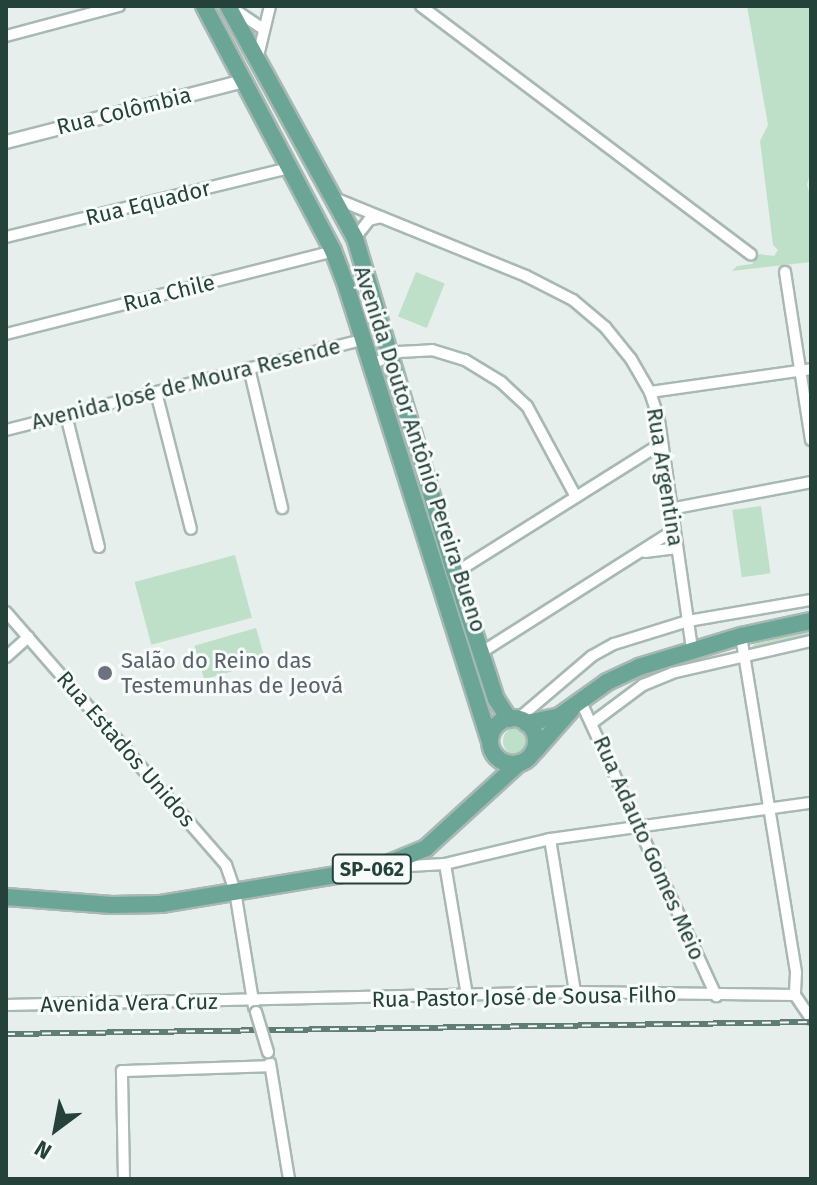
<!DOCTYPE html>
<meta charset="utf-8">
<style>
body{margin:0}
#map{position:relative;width:817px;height:1185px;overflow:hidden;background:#e6efeb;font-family:"Fira Sans",sans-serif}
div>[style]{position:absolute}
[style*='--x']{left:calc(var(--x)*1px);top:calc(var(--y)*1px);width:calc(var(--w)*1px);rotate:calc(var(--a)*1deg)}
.green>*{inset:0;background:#bfe0c8;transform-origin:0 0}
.round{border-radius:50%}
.roads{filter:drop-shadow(2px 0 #a8b8b2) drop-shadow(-2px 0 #a8b8b2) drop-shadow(0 2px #a8b8b2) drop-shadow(0 -2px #a8b8b2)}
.minor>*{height:10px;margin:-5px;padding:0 5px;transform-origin:5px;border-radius:5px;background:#fff}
.tertiary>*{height:12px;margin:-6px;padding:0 6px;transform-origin:6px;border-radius:6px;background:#fff}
.primary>*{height:16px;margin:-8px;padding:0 8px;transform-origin:8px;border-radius:8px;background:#6aa596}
.primary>.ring{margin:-8px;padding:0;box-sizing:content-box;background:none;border:16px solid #6aa596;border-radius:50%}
.rail>*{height:6px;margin-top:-3px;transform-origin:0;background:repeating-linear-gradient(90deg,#f7fbf9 0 9px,#5f7d75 0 18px);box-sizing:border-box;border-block:2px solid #5f7d75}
.bridges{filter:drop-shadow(2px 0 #a8b8b2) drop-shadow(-2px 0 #a8b8b2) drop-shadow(0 2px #a8b8b2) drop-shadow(0 -2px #a8b8b2)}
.minor-bridge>*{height:10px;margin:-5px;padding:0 5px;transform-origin:5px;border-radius:5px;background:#fff}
.dots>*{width:22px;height:22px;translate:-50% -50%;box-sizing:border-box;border:4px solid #f7fbf9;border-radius:50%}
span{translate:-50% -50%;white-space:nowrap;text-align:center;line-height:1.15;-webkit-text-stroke:6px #f7fbf9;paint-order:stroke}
.shield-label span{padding:2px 6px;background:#f7fbf9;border:2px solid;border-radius:6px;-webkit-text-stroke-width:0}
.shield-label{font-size:20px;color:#24423a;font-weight:700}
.street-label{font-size:22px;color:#24423a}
.worship-label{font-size:22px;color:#5b616d}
.left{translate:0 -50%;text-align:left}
.frame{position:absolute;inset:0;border:8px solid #24423a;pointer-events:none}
.north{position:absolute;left:16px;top:1089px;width:80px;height:80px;-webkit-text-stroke:6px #f7fbf9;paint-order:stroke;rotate:212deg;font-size:22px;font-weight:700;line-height:32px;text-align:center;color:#24423a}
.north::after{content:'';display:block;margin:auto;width:28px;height:36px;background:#24423a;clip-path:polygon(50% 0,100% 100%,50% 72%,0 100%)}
</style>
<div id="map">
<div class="green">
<div style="clip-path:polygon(747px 6px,811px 6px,811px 169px,807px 185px,811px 199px,811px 262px,732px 271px,737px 266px,752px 264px,759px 254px,774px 256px,778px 250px,773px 245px,760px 141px,768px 125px)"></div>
<div style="left:416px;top:272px;width:31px;height:48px;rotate:22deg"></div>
<div style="left:761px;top:506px;width:68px;height:29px;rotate:82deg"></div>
<div style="left:235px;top:555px;width:65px;height:104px;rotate:75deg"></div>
<div style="left:256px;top:628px;width:35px;height:64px;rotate:74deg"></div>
<div style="clip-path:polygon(811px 631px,811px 637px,751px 648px,755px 644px)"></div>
<div class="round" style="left:503px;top:726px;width:30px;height:30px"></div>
</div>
<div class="roads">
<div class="minor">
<div style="--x:421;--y:6;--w:413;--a:37"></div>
<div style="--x:232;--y:8;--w:37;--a:34"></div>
<div style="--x:6;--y:36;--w:117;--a:-14.9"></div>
<div style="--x:258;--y:56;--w:51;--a:-76.5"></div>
<div style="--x:334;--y:198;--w:207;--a:22.1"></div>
<div style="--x:526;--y:276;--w:53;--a:27.1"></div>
<div style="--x:573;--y:300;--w:42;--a:40.2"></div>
<div style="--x:605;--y:327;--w:41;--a:50.9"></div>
<div style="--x:631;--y:359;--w:38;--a:60"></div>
<div style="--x:650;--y:392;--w:29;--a:72"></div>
<div style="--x:659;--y:420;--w:231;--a:81.8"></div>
<div style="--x:6;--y:237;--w:292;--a:-13.7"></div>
<div style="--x:355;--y:238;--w:23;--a:-52"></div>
<div style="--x:369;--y:220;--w:12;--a:-14"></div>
<div style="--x:785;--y:272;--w:170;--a:81.2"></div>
<div style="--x:6;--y:334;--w:337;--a:-14.2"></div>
<div style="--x:372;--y:364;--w:30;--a:-24"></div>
<div style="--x:399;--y:352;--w:33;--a:-3"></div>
<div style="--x:432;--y:350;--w:34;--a:17"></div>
<div style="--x:465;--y:360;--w:42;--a:31.4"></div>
<div style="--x:501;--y:382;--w:35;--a:43"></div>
<div style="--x:527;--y:406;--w:103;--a:61.7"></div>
<div style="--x:249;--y:368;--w:144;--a:76.7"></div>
<div style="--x:156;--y:392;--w:141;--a:75.7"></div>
<div style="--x:650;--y:392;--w:163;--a:-8.1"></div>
<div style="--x:66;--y:415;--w:136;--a:76"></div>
<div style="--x:6;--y:430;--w:371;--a:-14.2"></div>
<div style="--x:670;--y:509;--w:144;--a:-10.8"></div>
<div style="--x:645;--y:552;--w:32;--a:-7"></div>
<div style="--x:455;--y:573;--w:244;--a:-32.1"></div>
<div style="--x:6;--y:612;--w:335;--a:49"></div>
<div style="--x:226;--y:865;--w:28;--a:71"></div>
<div style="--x:235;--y:891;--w:118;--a:80.7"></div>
<div style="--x:741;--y:636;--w:341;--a:80.7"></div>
<div style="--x:796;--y:973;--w:22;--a:93"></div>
<div style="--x:482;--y:652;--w:226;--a:-32.4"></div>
<div style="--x:6;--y:657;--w:30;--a:-42"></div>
<div style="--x:581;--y:702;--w:324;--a:65.3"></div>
<div style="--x:518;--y:719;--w:97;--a:-40.4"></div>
<div style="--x:592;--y:656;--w:25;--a:-29"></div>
<div style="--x:614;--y:644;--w:77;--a:-17.3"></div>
<div style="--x:688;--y:621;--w:125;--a:-9.7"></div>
<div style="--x:592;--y:723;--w:64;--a:-36.7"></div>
<div style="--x:643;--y:685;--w:31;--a:-22"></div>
<div style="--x:672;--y:673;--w:143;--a:-13"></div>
<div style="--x:550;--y:839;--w:155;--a:80.7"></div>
<div style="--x:445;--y:864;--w:133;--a:80.5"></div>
<div style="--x:391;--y:867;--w:54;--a:-3.2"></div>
<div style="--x:445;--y:864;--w:108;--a:-13.4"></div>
<div style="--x:550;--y:839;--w:263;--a:-7.9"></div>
<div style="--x:795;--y:995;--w:29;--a:56"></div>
<div style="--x:6;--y:1005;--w:569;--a:-1.31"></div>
<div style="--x:575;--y:992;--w:220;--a:0.8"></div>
<div style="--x:270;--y:1063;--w:118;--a:80.7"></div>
<div style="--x:124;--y:1179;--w:108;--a:-91.1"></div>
<div style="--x:122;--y:1071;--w:148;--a:-1.9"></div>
</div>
<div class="tertiary">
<div style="--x:6;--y:142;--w:245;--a:-14.4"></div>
</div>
<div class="primary">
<div style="--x:204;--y:6;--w:277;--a:62.2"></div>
<div style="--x:333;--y:251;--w:36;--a:69"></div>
<div style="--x:346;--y:285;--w:479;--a:72.5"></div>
<div style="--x:228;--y:6;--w:264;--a:61.3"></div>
<div style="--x:355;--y:238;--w:350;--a:73.4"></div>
<div style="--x:455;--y:573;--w:133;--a:72"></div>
<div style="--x:496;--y:699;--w:24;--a:57"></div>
<div class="ring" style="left:490px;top:718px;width:30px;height:30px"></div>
<div style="--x:526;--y:723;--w:33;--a:-11"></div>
<div style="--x:558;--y:717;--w:60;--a:-35.5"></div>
<div style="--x:607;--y:682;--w:35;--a:-25"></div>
<div style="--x:639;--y:667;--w:107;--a:-16.9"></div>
<div style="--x:741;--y:636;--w:72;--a:-12.1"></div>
<div style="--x:535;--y:751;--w:55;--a:-48.7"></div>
<div style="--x:6;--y:897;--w:106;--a:4.3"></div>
<div style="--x:112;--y:905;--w:49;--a:-1.2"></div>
<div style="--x:161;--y:904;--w:220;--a:-9.4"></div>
<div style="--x:378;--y:868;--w:52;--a:-22.6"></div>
<div style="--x:426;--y:848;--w:125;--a:-42.4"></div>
</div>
</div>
<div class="rail">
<div style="--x:6;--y:1034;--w:805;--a:-0.85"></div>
</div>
<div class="bridges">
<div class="minor-bridge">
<div style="--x:256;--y:1012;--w:42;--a:73.3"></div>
</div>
</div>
<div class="dots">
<div style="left:105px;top:673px;background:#6b7280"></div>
</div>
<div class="shield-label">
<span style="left:372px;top:869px">SP-062</span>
</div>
<div class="street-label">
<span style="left:124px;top:111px;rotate:-14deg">Rua Colômbia</span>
<span style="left:148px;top:203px;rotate:-14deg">Rua Equador</span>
<span style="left:169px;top:293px;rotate:-14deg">Rua Chile</span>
<span style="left:186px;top:384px;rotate:-14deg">Avenida José de Moura Resende</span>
<span style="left:420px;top:449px;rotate:72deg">Avenida Doutor Antônio Pereira Bueno</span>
<span style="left:665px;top:477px;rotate:81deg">Rua Argentina</span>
<span style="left:126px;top:749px;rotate:49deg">Rua Estados Unidos</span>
<span style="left:649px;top:848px;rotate:66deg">Rua Adauto Gomes Meio</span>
<span style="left:524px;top:997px;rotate:-1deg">Rua Pastor José de Sousa Filho</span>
<span style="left:129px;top:1003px;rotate:-1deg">Avenida Vera Cruz</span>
</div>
<div class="worship-label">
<span class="left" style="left:121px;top:673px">Salão do Reino das<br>Testemunhas de Jeová</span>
</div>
<div class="frame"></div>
<div class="north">N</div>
</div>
